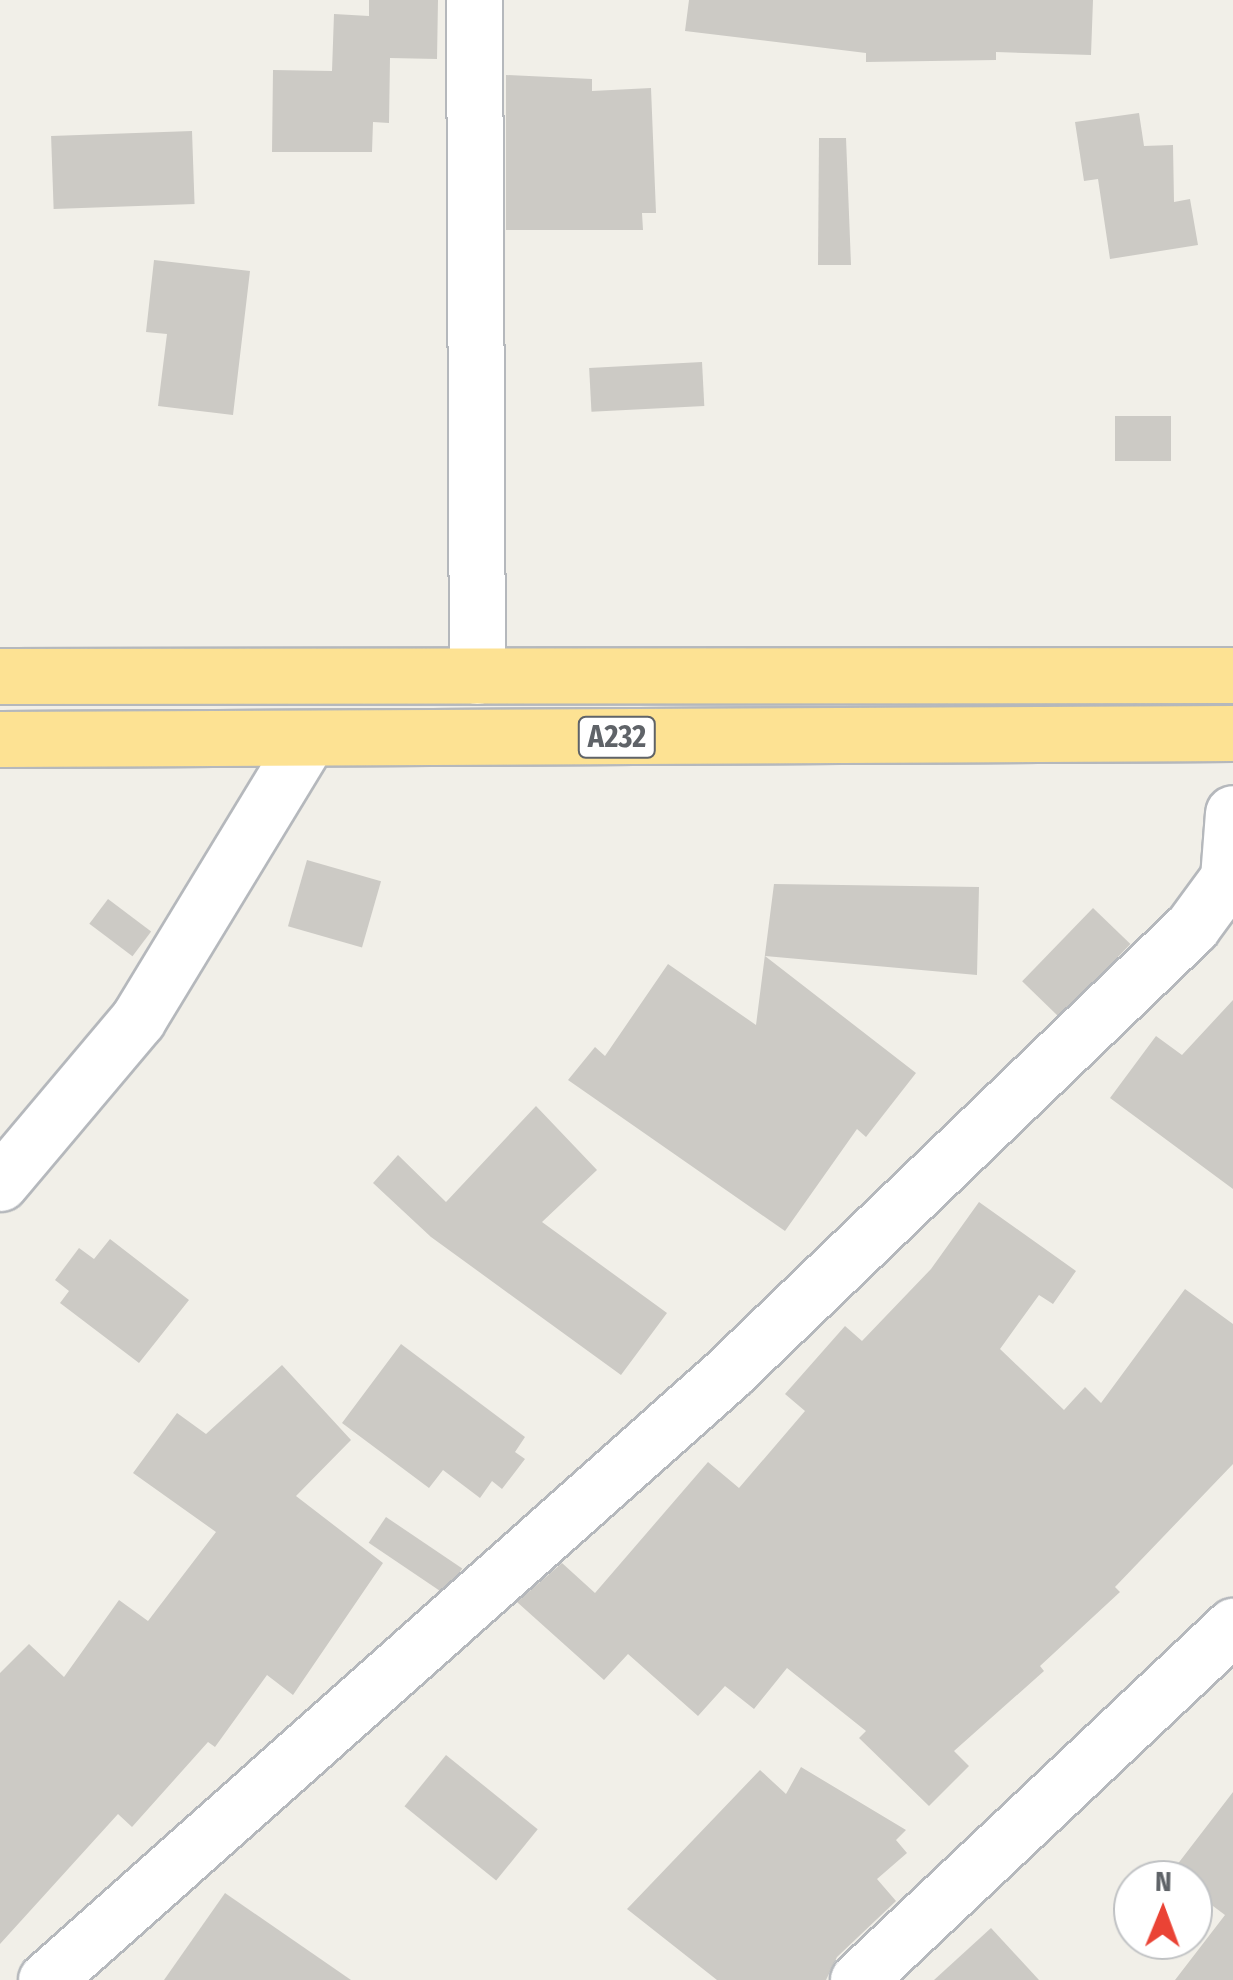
<!DOCTYPE html>
<style>
body{margin:0}
#map{position:relative;width:1233px;height:1980px;overflow:hidden;background:#f1efe8;font-family:"Fira Sans Condensed",sans-serif}
div>[style]{position:absolute}
[style*='--x']{left:calc(var(--x)*1px);top:calc(var(--y)*1px);width:calc(var(--w)*1px);rotate:calc(var(--a)*1deg)}
.building>*{inset:0;background:#cccac5;transform-origin:0 0}
.roads{filter:drop-shadow(2px 0 #b5b8bc) drop-shadow(-2px 0 #b5b8bc) drop-shadow(0 2px #b5b8bc) drop-shadow(0 -2px #b5b8bc)}
.minor>*{height:55px;margin:-27.5px;padding:0 27.5px;transform-origin:27.5px;border-radius:27.5px;background:#fff}
.highway>*{height:55px;margin:-27.5px;padding:0 27.5px;transform-origin:27.5px;border-radius:27.5px;background:#fde293}
span{translate:-50% -50%;white-space:nowrap;text-align:center;line-height:1.15;-webkit-text-stroke:8px #fff;paint-order:stroke}
.shield-label span{padding:2px 8px;background:#fff;border:2px solid;border-radius:8px;-webkit-text-stroke-width:0}
.shield-label{font-size:30px;color:#5f6368;font-weight:700}
.north{position:absolute;left:1113px;top:1860px;width:100px;height:100px;box-sizing:border-box;background:#fff;border:2px solid #bfc1c3;border-radius:50%;rotate:1deg;font-size:28px;font-weight:700;line-height:40px;text-align:center;color:#5f6368}
.north::after{content:'';display:block;margin:auto;width:35px;height:45px;background:#ea4335;clip-path:polygon(50% 0,100% 100%,50% 72%,0 100%)}
</style>
<div id="map">
<div class="building">
<div style="clip-path:polygon(369px 0,438px 0,437px 59px,390px 58px,389px 123px,373px 122px,372px 152px,272px 152px,273px 70px,332px 71px,334px 14px,369px 16px)"></div>
<div style="clip-path:polygon(689px 0,1093px 0,1091px 55px,996px 52px,996px 60px,866px 62px,866px 53px,685px 31px)"></div>
<div style="clip-path:polygon(506px 75px,592px 79px,592px 91px,651px 88px,656px 213px,642px 213px,643px 230px,506px 230px)"></div>
<div style="clip-path:polygon(1139px 113px,1144px 146px,1173px 145px,1174px 202px,1190px 199px,1198px 245px,1110px 259px,1098px 179px,1084px 181px,1075px 122px)"></div>
<div style="left:192px;top:131px;width:73px;height:141px;rotate:88deg"></div>
<div style="clip-path:polygon(819px 138px,846px 138px,851px 265px,818px 265px)"></div>
<div style="clip-path:polygon(154px 260px,250px 271px,233px 415px,158px 406px,167px 334px,146px 332px)"></div>
<div style="left:702px;top:362px;width:44px;height:113px;rotate:87deg"></div>
<div style="left:1115px;top:416px;width:56px;height:45px"></div>
<div style="left:307px;top:860px;width:77px;height:69px;rotate:16deg"></div>
<div style="clip-path:polygon(774px 884px,979px 887px,977px 975px,765px 956px,916px 1073px,866px 1137px,857px 1129px,785px 1231px,568px 1080px,595px 1047px,605px 1056px,668px 964px,756px 1025px)"></div>
<div style="left:108px;top:899px;width:54px;height:31px;rotate:37deg"></div>
<div style="left:1093px;top:908px;width:52px;height:102px;rotate:44deg"></div>
<div style="clip-path:polygon(1233px 1000px,1233px 1189px,1110px 1098px,1156px 1036px,1182px 1055px)"></div>
<div style="clip-path:polygon(536px 1106px,597px 1170px,542px 1222px,667px 1313px,621px 1375px,431px 1237px,373px 1183px,398px 1155px,446px 1202px)"></div>
<div style="clip-path:polygon(979px 1202px,1076px 1271px,1053px 1304px,1039px 1295px,1000px 1349px,1064px 1410px,1085px 1387px,1101px 1403px,1185px 1289px,1233px 1324px,1233px 1464px,1115px 1587px,1120px 1592px,1040px 1666px,1044px 1671px,954px 1751px,969px 1766px,929px 1806px,859px 1738px,866px 1731px,787px 1668px,754px 1709px,725px 1686px,698px 1716px,628px 1654px,604px 1680px,517px 1602px,562px 1563px,595px 1593px,708px 1462px,739px 1488px,805px 1411px,785px 1394px,845px 1326px,862px 1341px,931px 1269px)"></div>
<div style="clip-path:polygon(110px 1239px,189px 1300px,139px 1363px,60px 1303px,69px 1291px,55px 1280px,79px 1248px,94px 1259px)"></div>
<div style="clip-path:polygon(401px 1344px,525px 1437px,515px 1452px,525px 1459px,502px 1489px,492px 1481px,480px 1498px,443px 1470px,429px 1488px,342px 1423px)"></div>
<div style="clip-path:polygon(282px 1365px,351px 1440px,296px 1496px,383px 1563px,293px 1695px,267px 1675px,215px 1747px,208px 1742px,132px 1827px,118px 1814px,0 1944px,0 1673px,29px 1644px,64px 1677px,119px 1600px,148px 1621px,216px 1532px,133px 1473px,177px 1413px,206px 1434px)"></div>
<div style="left:386px;top:1517px;width:92px;height:31px;rotate:34deg"></div>
<div style="left:446px;top:1755px;width:118px;height:66px;rotate:39deg"></div>
<div style="clip-path:polygon(801px 1767px,906px 1830px,896px 1840px,907px 1853px,877px 1879px,896px 1901px,837px 1957px,826px 1980px,717px 1980px,627px 1909px,760px 1770px,786px 1794px)"></div>
<div style="clip-path:polygon(1233px 1792px,1233px 1980px,1175px 1980px,1225px 1915px,1193px 1891px,1193px 1880px,1170px 1874px)"></div>
<div style="clip-path:polygon(225px 1893px,351px 1980px,164px 1980px)"></div>
<div style="clip-path:polygon(991px 1928px,1039px 1980px,934px 1980px)"></div>
</div>
<div class="roads">
<div class="minor">
<div style="--x:474;--y:0;--w:676;--a:89.75"></div>
<div style="--x:0;--y:1183;--w:214;--a:-49.9"></div>
<div style="--x:138;--y:1019;--w:325;--a:-58.7"></div>
<div style="--x:46;--y:1980;--w:912;--a:-41.66"></div>
<div style="--x:727;--y:1374;--w:645;--a:-43.87"></div>
<div style="--x:1192;--y:927;--w:61;--a:-53.7"></div>
<div style="--x:1228;--y:878;--w:65;--a:-85.6"></div>
<div style="--x:858;--y:1980;--w:516;--a:-43.35"></div>
</div>
<div class="highway">
<div style="--x:0;--y:676;--w:1233;--a:-0.05"></div>
<div style="--x:0;--y:739;--w:1233;--a:-0.28"></div>
</div>
</div>
<div class="shield-label">
<span style="left:617px;top:737px">A232</span>
</div>
<div class="north">N</div>
</div>
